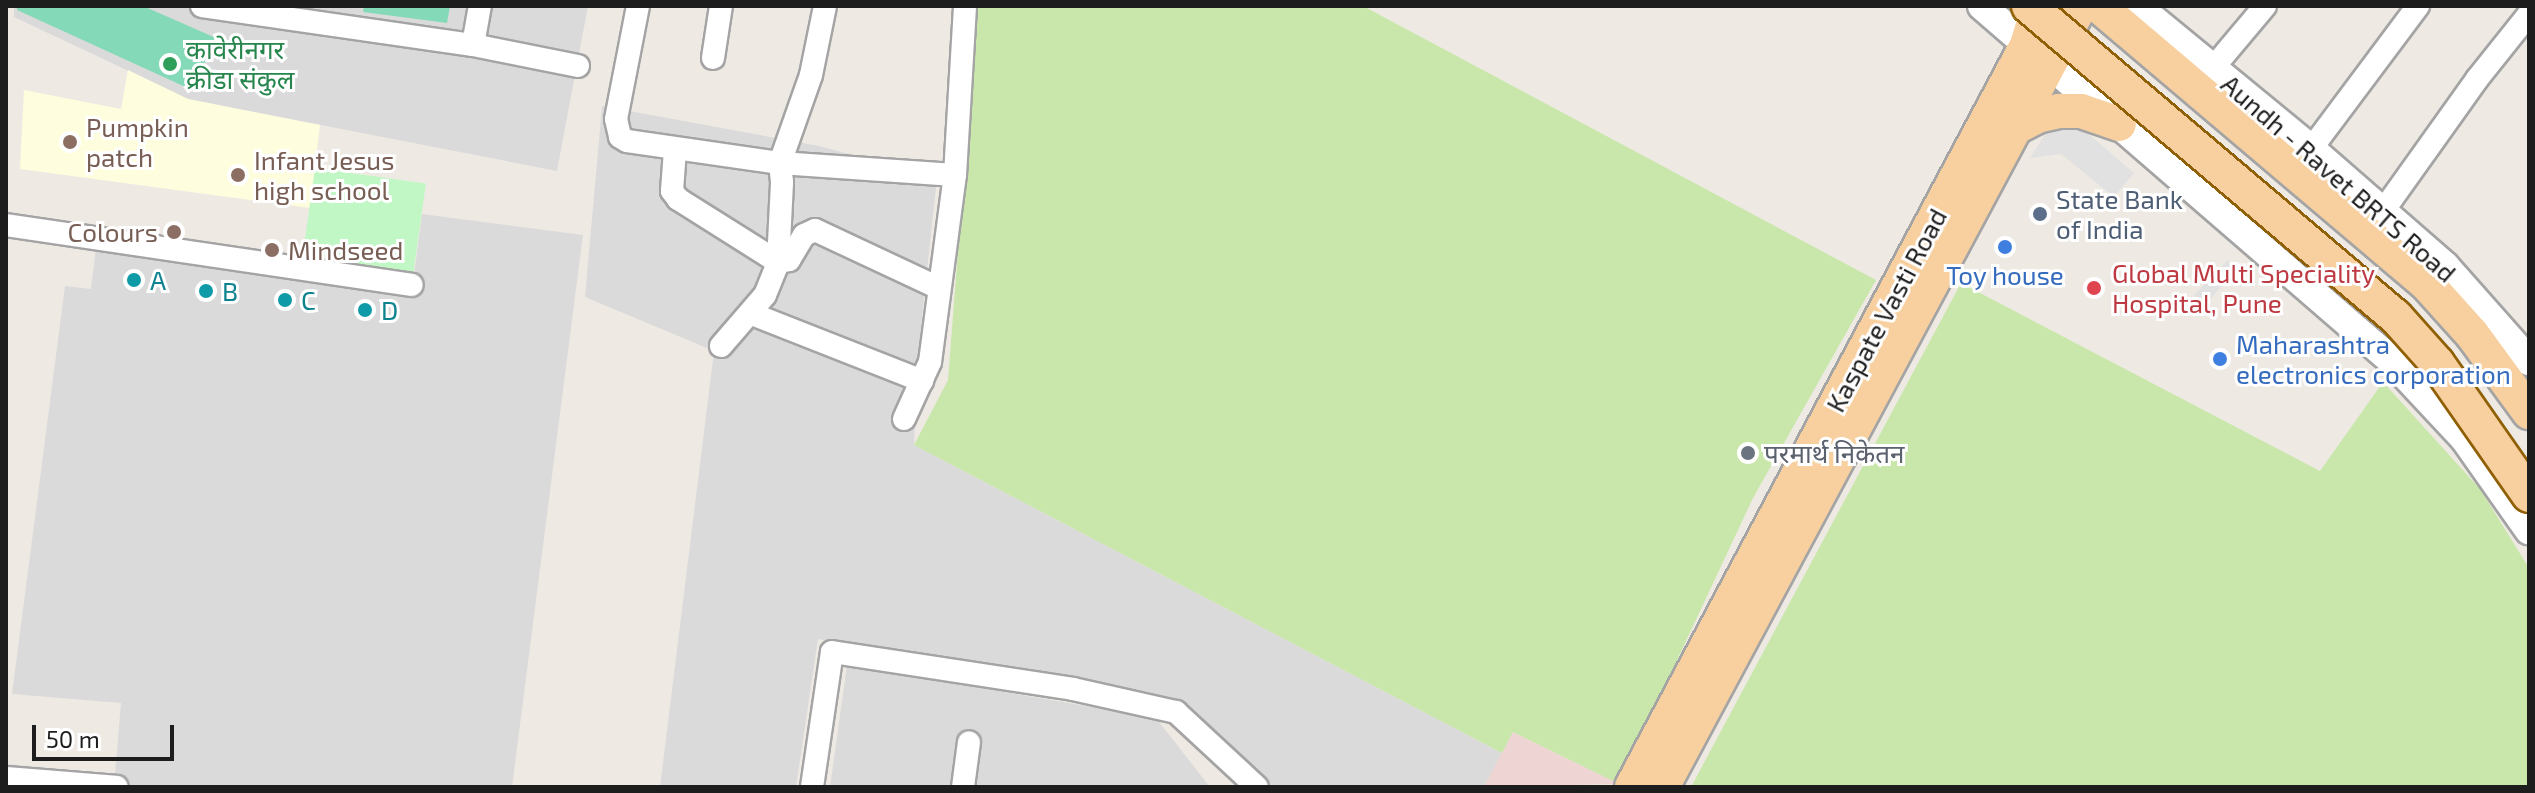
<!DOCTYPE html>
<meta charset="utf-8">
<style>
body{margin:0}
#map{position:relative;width:2535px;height:793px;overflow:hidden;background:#eeeae3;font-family:"Exo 2","Noto Sans Devanagari",sans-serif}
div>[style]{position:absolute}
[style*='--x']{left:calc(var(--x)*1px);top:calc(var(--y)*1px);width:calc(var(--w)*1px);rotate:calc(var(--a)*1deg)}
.residential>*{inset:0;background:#dbdada}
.commercial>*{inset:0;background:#eed4d3}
.education>*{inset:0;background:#fefddd}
.grass>*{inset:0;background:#c9e7ab}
.park>*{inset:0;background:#c1f7c5;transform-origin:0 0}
.pitch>*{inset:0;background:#84dab8}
.parking>*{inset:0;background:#e1e1e1}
.roads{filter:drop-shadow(2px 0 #a4a4a4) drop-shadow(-2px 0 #a4a4a4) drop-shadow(0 2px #a4a4a4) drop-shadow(0 -2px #a4a4a4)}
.minor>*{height:22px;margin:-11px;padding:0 11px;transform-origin:11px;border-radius:11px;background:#fff}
.tertiary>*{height:28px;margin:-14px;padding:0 14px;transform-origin:14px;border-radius:14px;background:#fff}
.primary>*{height:34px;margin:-17px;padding:0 17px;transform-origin:17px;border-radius:17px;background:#f8d09f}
.bridges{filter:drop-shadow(2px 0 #906006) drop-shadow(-2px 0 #906006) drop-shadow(0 2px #906006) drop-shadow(0 -2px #906006)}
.primary-bridge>*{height:34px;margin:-17px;padding:0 17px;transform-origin:17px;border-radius:17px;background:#f8d09f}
.dots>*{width:22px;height:22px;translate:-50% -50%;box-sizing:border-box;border:4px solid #fff;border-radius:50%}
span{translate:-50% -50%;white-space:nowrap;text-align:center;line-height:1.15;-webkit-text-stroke:6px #fff;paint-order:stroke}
.leisure-label{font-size:26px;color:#27864d}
.left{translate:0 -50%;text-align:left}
.education-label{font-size:26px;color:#785e54}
.right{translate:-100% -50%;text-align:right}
.street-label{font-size:26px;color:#1d1d1d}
.service-label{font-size:26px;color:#4e5e75}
.health-label{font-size:26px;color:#be3a42}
.shop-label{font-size:26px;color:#366cbe}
.culture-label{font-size:26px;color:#0d838f}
.worship-label{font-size:26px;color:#5b616d}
.frame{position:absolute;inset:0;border:8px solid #1d1d1d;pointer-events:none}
.scale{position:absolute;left:32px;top:725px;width:142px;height:36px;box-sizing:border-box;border:4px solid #1d1d1d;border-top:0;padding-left:10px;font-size:24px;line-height:28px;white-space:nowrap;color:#1d1d1d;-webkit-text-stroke:6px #fff;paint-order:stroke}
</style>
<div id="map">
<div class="residential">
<div style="clip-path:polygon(14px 6px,588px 6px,557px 171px,188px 99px,14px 17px)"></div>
<div style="clip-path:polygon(602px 106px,819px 146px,937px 178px,918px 355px,914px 445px,1502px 753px,1484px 787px,1273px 787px,1200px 725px,1190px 709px,1177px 701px,818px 639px,796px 787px,660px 787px,714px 351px,585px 297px)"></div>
<div style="clip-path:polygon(422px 214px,583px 235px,512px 787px,6px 787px,6px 764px,115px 774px,121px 703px,12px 694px,65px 286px,91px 289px,96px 248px,412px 291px)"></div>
<div style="clip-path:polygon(847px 665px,1156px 718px,1210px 787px,830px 787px)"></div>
</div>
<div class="commercial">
<div style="clip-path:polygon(1513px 732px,1619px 784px,1484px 787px)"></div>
</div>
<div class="education">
<div style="clip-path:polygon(128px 70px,188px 99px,320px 125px,315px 168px,426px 184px,310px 208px,20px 169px,24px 90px,121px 109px)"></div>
</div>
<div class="grass">
<div style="clip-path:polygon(977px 6px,1363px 6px,1876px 280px,1753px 498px,1619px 784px,1513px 732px,1502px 753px,914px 445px,948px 380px)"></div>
<div style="clip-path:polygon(1961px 283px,2320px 471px,2383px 382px,2480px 489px,2529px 568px,2529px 787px,1691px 787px)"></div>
</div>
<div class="park">
<div style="left:315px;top:168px;width:112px;height:93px;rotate:8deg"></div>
</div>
<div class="pitch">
<div style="clip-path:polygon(17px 6px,143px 6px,216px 38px,192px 90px,17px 10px)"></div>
<div style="clip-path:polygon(364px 6px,450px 6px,447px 23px,363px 12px)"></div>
</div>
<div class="parking">
<div style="clip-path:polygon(2059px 128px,2085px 131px,2134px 173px,2114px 197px,2061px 154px,2030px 158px,2046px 133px)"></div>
<div style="clip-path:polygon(2228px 260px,2236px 270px,2205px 305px,2194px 295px)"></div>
</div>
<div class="roads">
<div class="minor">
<div style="--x:202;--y:6;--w:274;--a:8.2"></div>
<div style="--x:473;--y:45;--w:107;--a:11.3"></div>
<div style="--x:638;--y:6;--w:115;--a:101"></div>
<div style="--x:616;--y:119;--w:18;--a:77"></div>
<div style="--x:620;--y:137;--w:8;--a:30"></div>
<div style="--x:627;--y:141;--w:155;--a:8.2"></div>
<div style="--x:780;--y:163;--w:175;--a:3.9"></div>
<div style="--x:473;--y:45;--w:40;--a:-80"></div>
<div style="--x:713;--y:58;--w:53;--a:-81.3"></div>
<div style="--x:2213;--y:68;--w:81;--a:-50"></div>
<div style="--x:2311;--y:149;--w:179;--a:-53.2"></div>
<div style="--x:675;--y:150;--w:41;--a:94.2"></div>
<div style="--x:672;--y:191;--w:10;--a:53"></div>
<div style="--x:678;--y:199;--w:118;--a:32.2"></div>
<div style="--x:778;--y:262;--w:11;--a:-10"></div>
<div style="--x:789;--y:260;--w:29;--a:-59"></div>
<div style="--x:804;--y:235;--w:12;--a:-24"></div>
<div style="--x:815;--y:230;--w:137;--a:25.1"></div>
<div style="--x:2383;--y:211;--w:162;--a:-54.5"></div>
<div style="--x:2477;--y:79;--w:83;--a:-51.3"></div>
<div style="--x:6;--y:225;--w:410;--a:8.4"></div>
<div style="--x:752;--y:314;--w:183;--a:21.5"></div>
<div style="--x:721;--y:346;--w:67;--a:-49.2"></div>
<div style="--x:765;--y:295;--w:35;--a:-68"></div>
<div style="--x:778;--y:262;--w:80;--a:-87.1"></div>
<div style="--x:782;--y:182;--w:19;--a:-96"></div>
<div style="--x:780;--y:163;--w:93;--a:-70.6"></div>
<div style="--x:811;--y:75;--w:70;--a:-78.5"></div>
<div style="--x:904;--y:419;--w:63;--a:-65.5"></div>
<div style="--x:930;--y:362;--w:189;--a:-82.4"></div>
<div style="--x:955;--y:175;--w:169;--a:-86.6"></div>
<div style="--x:6;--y:778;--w:111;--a:4.6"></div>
<div style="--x:812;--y:787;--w:136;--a:-81.6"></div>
<div style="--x:832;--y:652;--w:244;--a:8.7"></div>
<div style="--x:1073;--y:689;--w:106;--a:12.6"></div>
<div style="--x:1176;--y:712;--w:110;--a:42.8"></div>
<div style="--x:963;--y:787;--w:45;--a:-82.4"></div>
</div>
<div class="tertiary">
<div style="--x:1982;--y:6;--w:540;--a:40.87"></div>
<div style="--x:2390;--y:359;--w:108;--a:46.9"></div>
<div style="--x:2464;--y:438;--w:113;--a:54.8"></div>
<div style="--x:2137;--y:6;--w:225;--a:39.4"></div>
<div style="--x:2311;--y:149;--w:178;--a:41.1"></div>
<div style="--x:2445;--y:266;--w:127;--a:48.5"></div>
</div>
<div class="primary">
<div style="--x:2099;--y:6;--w:430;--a:40.3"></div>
<div style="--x:2427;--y:284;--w:67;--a:48"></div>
<div style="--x:2472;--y:334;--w:97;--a:53.8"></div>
<div style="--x:2012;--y:129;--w:28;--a:-27"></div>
<div style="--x:2037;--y:116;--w:23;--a:-13"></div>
<div style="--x:2059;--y:111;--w:22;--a:0"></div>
<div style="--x:2081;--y:111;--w:40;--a:18.9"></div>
<div style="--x:1632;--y:787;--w:841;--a:-61.97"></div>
<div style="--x:2027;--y:45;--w:41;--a:-72.9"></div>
<div style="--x:1662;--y:787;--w:886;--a:-61.84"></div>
</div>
</div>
<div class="bridges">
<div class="primary-bridge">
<div style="--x:2029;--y:6;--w:480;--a:40.3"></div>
<div style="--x:2395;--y:316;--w:63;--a:48.2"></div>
<div style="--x:2437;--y:363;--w:161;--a:55.1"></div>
</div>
</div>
<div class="dots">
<div style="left:170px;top:64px;background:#2e9e5b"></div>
<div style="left:70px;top:142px;background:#8d6e63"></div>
<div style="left:238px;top:175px;background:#8d6e63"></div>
<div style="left:2040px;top:214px;background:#5c6f8a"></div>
<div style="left:174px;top:232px;background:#8d6e63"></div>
<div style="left:2005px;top:247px;background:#3f7fe0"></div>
<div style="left:272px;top:250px;background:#8d6e63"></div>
<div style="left:134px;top:280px;background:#0f9aa8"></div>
<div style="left:2094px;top:288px;background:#e0444e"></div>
<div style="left:206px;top:291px;background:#0f9aa8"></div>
<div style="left:285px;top:300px;background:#0f9aa8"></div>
<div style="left:365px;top:310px;background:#0f9aa8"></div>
<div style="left:2220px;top:359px;background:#3f7fe0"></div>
<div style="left:1748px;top:453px;background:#6b7280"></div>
</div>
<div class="leisure-label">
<span class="left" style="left:186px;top:64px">कावेरीनगर<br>क्रीडा संकुल</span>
</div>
<div class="education-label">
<span class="left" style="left:86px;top:142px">Pumpkin<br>patch</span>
<span class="left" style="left:254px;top:175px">Infant Jesus<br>high school</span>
<span class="right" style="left:158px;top:232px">Colours</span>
<span class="left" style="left:288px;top:250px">Mindseed</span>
</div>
<div class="street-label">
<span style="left:2339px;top:178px;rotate:41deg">Aundh - Ravet BRTS Road</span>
<span style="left:1886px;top:310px;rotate:-62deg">Kaspate Vasti Road</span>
</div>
<div class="service-label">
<span class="left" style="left:2056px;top:214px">State Bank<br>of India</span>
</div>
<div class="health-label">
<span class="left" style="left:2112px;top:288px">Global Multi Speciality<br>Hospital, Pune</span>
</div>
<div class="shop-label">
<span style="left:2005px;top:275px">Toy house</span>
<span class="left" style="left:2236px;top:359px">Maharashtra<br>electronics corporation</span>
</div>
<div class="culture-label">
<span class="left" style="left:150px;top:280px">A</span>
<span class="left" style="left:222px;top:291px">B</span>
<span class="left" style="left:301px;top:300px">C</span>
<span class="left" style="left:381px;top:310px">D</span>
</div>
<div class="worship-label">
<span class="left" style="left:1764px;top:453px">परमार्थ निकेतन</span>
</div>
<div class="frame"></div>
<div class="scale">50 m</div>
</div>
